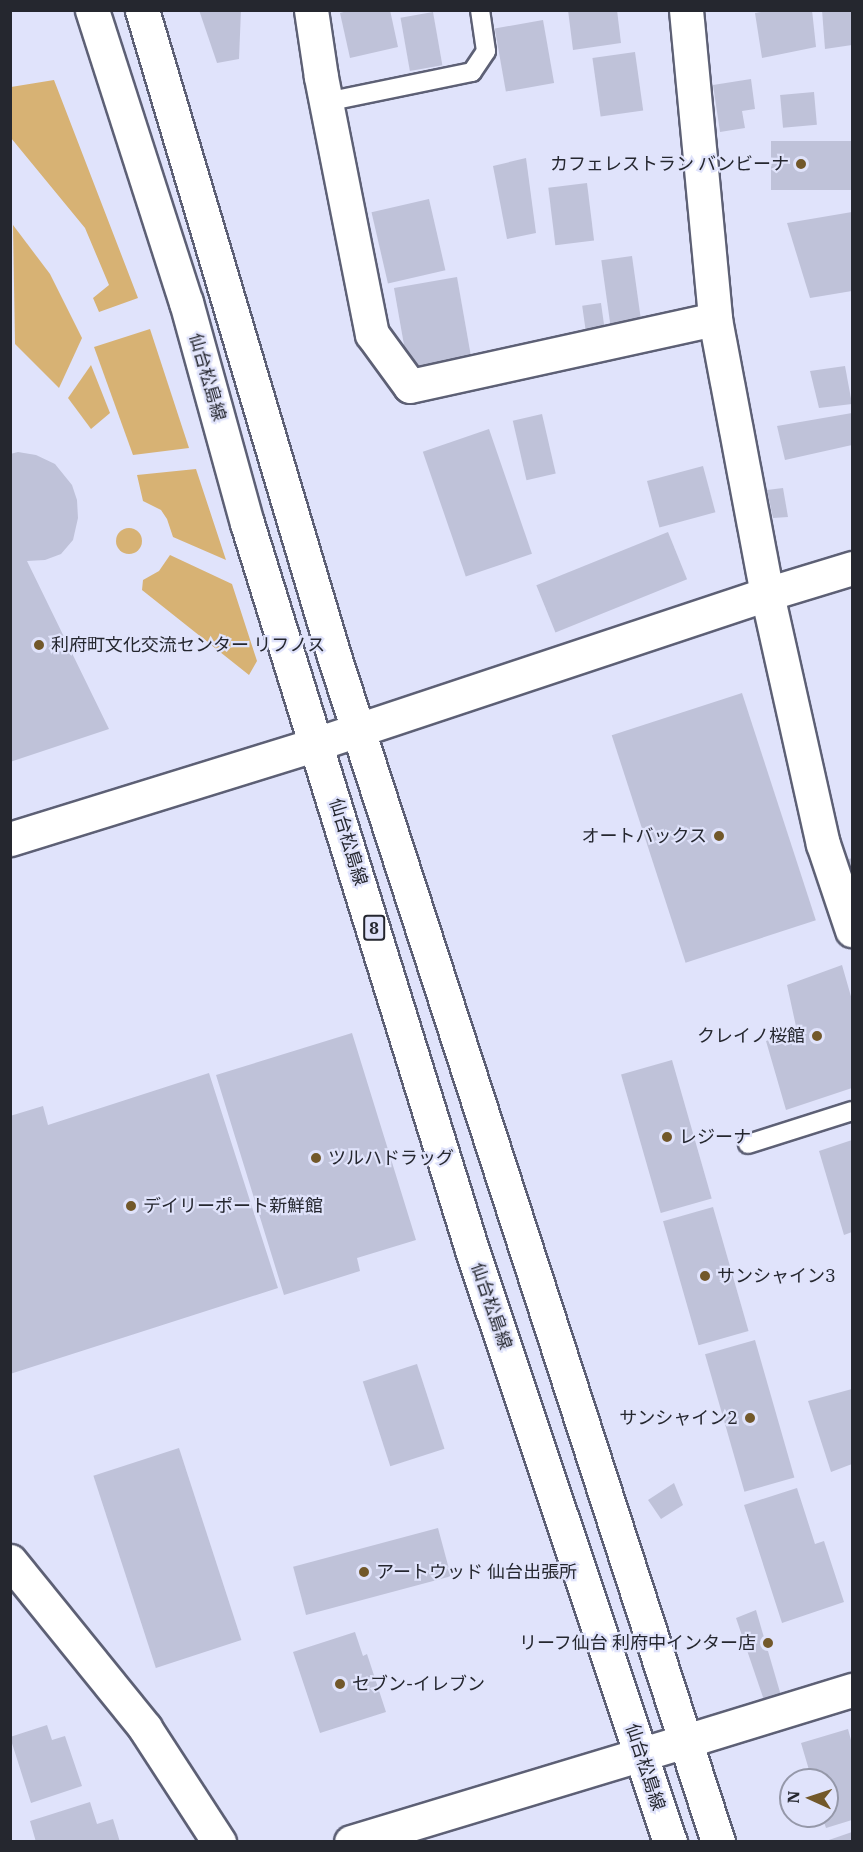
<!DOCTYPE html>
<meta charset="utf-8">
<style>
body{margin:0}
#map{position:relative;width:863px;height:1852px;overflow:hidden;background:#e0e3fb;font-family:"IBM Plex Serif","Noto Sans JP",serif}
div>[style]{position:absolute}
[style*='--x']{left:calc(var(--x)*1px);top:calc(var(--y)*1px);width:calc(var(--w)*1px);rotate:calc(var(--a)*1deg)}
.green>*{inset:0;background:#d7b274}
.round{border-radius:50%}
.building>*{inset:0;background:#bfc2d9;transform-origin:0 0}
.roads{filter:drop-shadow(2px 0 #5d6075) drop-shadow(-2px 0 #5d6075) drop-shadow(0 2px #5d6075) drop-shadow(0 -2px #5d6075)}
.service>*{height:18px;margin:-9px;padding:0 9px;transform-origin:9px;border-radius:9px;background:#fff}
.minor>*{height:33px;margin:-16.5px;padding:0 16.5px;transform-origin:16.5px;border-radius:16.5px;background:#fff}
.tertiary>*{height:33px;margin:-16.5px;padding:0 16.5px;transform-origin:16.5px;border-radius:16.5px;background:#fff}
.primary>*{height:33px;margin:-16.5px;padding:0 16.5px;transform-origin:16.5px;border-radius:16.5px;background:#fff}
.dots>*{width:16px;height:16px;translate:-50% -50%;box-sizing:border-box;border:3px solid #e0e3fb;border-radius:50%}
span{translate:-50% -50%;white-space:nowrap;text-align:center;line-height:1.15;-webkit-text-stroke:4.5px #e0e3fb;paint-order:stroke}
.shield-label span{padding:2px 4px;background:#e0e3fb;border:2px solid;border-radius:4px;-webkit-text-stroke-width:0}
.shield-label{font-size:16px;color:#25272f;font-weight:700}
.poi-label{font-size:18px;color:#25272f}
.right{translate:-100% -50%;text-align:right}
.left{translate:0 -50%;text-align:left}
.street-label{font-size:18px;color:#25272f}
.frame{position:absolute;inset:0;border:12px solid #25272f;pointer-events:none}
.north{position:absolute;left:779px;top:1768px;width:60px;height:60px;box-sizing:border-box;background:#e0e3fb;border:2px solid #9598a9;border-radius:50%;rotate:273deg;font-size:16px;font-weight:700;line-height:24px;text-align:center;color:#25272f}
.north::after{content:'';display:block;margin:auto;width:21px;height:27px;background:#72582a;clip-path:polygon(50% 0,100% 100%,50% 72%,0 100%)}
</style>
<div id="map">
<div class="green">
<div style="clip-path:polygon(54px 80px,138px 298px,99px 312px,93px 298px,109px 285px,85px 228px,11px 138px,11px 87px)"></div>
<div style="clip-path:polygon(13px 225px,50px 274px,82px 338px,59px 388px,15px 344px)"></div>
<div style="clip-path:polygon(150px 329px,189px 448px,133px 455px,94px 347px)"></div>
<div style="clip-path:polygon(91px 365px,110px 413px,91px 429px,68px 398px)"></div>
<div style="clip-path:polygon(196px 469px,226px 560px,173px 537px,167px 519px,161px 510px,143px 501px,137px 475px)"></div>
<div class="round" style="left:116px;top:528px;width:26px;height:26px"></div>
<div style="clip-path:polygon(170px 555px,232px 584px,257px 661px,249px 675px,142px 590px,143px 580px,159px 571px)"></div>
</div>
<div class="building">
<div style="clip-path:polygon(199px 10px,241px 10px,239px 59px,217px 63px)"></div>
<div style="clip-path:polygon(351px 10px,390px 10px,398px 47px,350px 58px,340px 13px)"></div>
<div style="clip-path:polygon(568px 10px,617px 10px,621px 43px,573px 50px)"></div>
<div style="clip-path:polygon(773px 10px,812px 10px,816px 47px,762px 58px,755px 13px)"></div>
<div style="clip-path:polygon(822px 10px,852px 10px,852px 45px,825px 49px)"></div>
<div style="left:433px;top:12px;width:54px;height:33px;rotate:80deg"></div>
<div style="left:543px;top:20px;width:64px;height:49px;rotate:80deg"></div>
<div style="left:635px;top:52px;width:59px;height:43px;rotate:82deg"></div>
<div style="clip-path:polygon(751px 79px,755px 109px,742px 111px,745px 128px,720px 132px,713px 85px)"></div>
<div style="left:814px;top:92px;width:33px;height:34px;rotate:85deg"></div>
<div style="left:852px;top:141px;width:49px;height:81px;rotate:90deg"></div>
<div style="clip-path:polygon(526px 158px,536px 233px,507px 239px,493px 166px)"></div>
<div style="left:587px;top:183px;width:58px;height:39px;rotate:83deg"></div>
<div style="left:429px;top:199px;width:73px;height:59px;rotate:77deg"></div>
<div style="clip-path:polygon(852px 212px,852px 291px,810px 298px,787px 223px)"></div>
<div style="left:632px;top:256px;width:70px;height:31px;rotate:82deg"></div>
<div style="left:457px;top:277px;width:84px;height:64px;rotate:80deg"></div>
<div style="left:601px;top:303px;width:28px;height:19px;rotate:82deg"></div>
<div style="clip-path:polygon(845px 366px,852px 404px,819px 408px,810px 371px)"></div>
<div style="clip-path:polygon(852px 413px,852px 445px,785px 460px,777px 426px)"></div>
<div style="left:542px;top:414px;width:61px;height:30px;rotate:77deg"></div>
<div style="left:489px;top:429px;width:132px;height:70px;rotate:71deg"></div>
<div style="clip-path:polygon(18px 452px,36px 455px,55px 464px,72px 485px,77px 500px,78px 518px,73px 540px,61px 554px,45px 560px,27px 561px,109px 729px,10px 762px,10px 454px)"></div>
<div style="left:703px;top:466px;width:48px;height:58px;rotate:75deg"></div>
<div style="clip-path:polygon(783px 488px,788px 517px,773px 518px,767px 490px)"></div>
<div style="left:668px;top:532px;width:51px;height:142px;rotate:68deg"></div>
<div style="left:742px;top:693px;width:239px;height:137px;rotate:72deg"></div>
<div style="clip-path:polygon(852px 858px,852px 886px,844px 861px)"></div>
<div style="clip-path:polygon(842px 965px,852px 1000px,852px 1088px,786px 1110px,766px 1041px,797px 1031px,787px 985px)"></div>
<div style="clip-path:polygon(352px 1033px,416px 1240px,357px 1258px,360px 1271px,284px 1295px,216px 1075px)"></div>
<div style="left:672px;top:1060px;width:144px;height:53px;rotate:74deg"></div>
<div style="clip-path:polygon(209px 1073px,278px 1288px,10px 1374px,10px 1116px,43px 1106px,48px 1125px)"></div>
<div style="clip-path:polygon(852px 1140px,852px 1232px,844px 1235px,819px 1151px)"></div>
<div style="left:713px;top:1207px;width:129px;height:52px;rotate:74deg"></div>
<div style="left:755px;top:1340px;width:143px;height:52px;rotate:74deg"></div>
<div style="left:417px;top:1364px;width:89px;height:57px;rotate:72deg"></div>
<div style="clip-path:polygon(852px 1389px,852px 1464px,831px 1472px,808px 1401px)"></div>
<div style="left:179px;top:1448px;width:202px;height:90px;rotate:72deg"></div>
<div style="clip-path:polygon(674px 1483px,683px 1505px,661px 1519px,648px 1500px)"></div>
<div style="clip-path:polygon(797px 1488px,815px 1544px,824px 1541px,844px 1602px,782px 1623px,744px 1505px)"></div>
<div style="left:438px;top:1528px;width:50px;height:150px;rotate:75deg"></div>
<div style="clip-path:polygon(756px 1610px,782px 1699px,766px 1706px,736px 1618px)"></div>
<div style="clip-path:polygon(355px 1632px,363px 1656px,367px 1654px,386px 1712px,320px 1733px,293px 1652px)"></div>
<div style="clip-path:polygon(47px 1725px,52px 1740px,65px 1736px,82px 1786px,31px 1803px,10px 1737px)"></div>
<div style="clip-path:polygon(848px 1729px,852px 1744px,852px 1820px,826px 1828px,822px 1816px,827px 1816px,827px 1780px,812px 1780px,801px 1743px)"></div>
<div style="clip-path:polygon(90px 1802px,97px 1824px,113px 1819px,120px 1842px,36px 1842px,30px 1821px)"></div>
<div style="clip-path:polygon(852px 1832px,852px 1842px,826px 1842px,826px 1841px)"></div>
</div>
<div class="roads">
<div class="service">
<div style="--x:326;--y:102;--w:149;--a:-11.6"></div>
<div style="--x:472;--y:72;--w:25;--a:-56"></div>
<div style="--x:486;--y:51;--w:41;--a:-98.3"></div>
<div style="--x:748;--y:1144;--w:109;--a:-17.6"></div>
</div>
<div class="minor">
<div style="--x:311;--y:10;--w:68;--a:81.5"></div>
<div style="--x:321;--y:77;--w:262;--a:78.8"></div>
<div style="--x:372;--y:334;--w:64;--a:53.8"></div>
<div style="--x:410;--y:386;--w:312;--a:-12.4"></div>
<div style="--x:715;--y:319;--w:280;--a:79.3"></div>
<div style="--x:767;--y:594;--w:256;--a:77.4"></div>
<div style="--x:823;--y:844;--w:91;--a:71.4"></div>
<div style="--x:686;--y:10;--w:310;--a:84.6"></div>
<div style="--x:686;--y:1741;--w:174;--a:-17.1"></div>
</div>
<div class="tertiary">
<div style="--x:10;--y:839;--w:320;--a:-17.2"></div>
<div style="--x:316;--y:744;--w:475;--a:-18.4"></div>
<div style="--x:767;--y:594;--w:89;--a:-17"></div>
<div style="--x:10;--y:1561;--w:215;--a:51"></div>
<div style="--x:145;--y:1728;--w:136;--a:57"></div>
<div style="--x:351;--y:1842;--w:350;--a:-16.8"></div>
</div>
<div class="primary">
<div style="--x:92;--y:10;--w:307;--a:72.2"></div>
<div style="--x:186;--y:302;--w:229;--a:74.6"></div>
<div style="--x:247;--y:523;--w:761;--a:72.8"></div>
<div style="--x:472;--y:1250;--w:624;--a:71.51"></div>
<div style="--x:142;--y:10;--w:674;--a:73.45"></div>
<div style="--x:334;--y:656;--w:1247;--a:72.06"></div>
</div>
</div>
<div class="dots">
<div style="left:801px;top:164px;background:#72582a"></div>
<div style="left:39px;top:645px;background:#72582a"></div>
<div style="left:719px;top:836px;background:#72582a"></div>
<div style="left:817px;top:1036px;background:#72582a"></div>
<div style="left:667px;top:1137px;background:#72582a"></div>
<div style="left:316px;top:1158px;background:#72582a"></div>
<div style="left:131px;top:1206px;background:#72582a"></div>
<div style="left:705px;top:1276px;background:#72582a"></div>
<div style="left:750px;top:1418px;background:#72582a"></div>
<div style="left:364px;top:1572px;background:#72582a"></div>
<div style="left:768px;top:1643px;background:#72582a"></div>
<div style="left:340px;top:1684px;background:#72582a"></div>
</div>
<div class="shield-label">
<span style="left:374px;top:928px">8</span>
</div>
<div class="poi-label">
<span class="right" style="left:789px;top:164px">カフェレストラン バンビーナ</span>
<span class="left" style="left:51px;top:645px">利府町文化交流センター リフノス</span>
<span class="right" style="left:707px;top:836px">オートバックス</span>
<span class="right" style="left:805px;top:1036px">クレイノ桜館</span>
<span class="left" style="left:679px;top:1137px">レジーナ</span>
<span class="left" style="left:328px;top:1158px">ツルハドラッグ</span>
<span class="left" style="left:143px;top:1206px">デイリーポート新鮮館</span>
<span class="left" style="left:717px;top:1276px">サンシャイン3</span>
<span class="right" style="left:738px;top:1418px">サンシャイン2</span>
<span class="left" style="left:376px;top:1572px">アートウッド 仙台出張所</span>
<span class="right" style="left:756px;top:1643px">リーフ仙台 利府中インター店</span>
<span class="left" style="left:352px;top:1684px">セブン-イレブン</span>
</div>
<div class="street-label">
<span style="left:207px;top:377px;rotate:74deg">仙台松島線</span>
<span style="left:348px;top:842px;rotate:73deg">仙台松島線</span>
<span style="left:491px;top:1306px;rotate:71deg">仙台松島線</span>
<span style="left:645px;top:1767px;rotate:72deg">仙台松島線</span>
</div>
<div class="frame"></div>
<div class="north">N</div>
</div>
